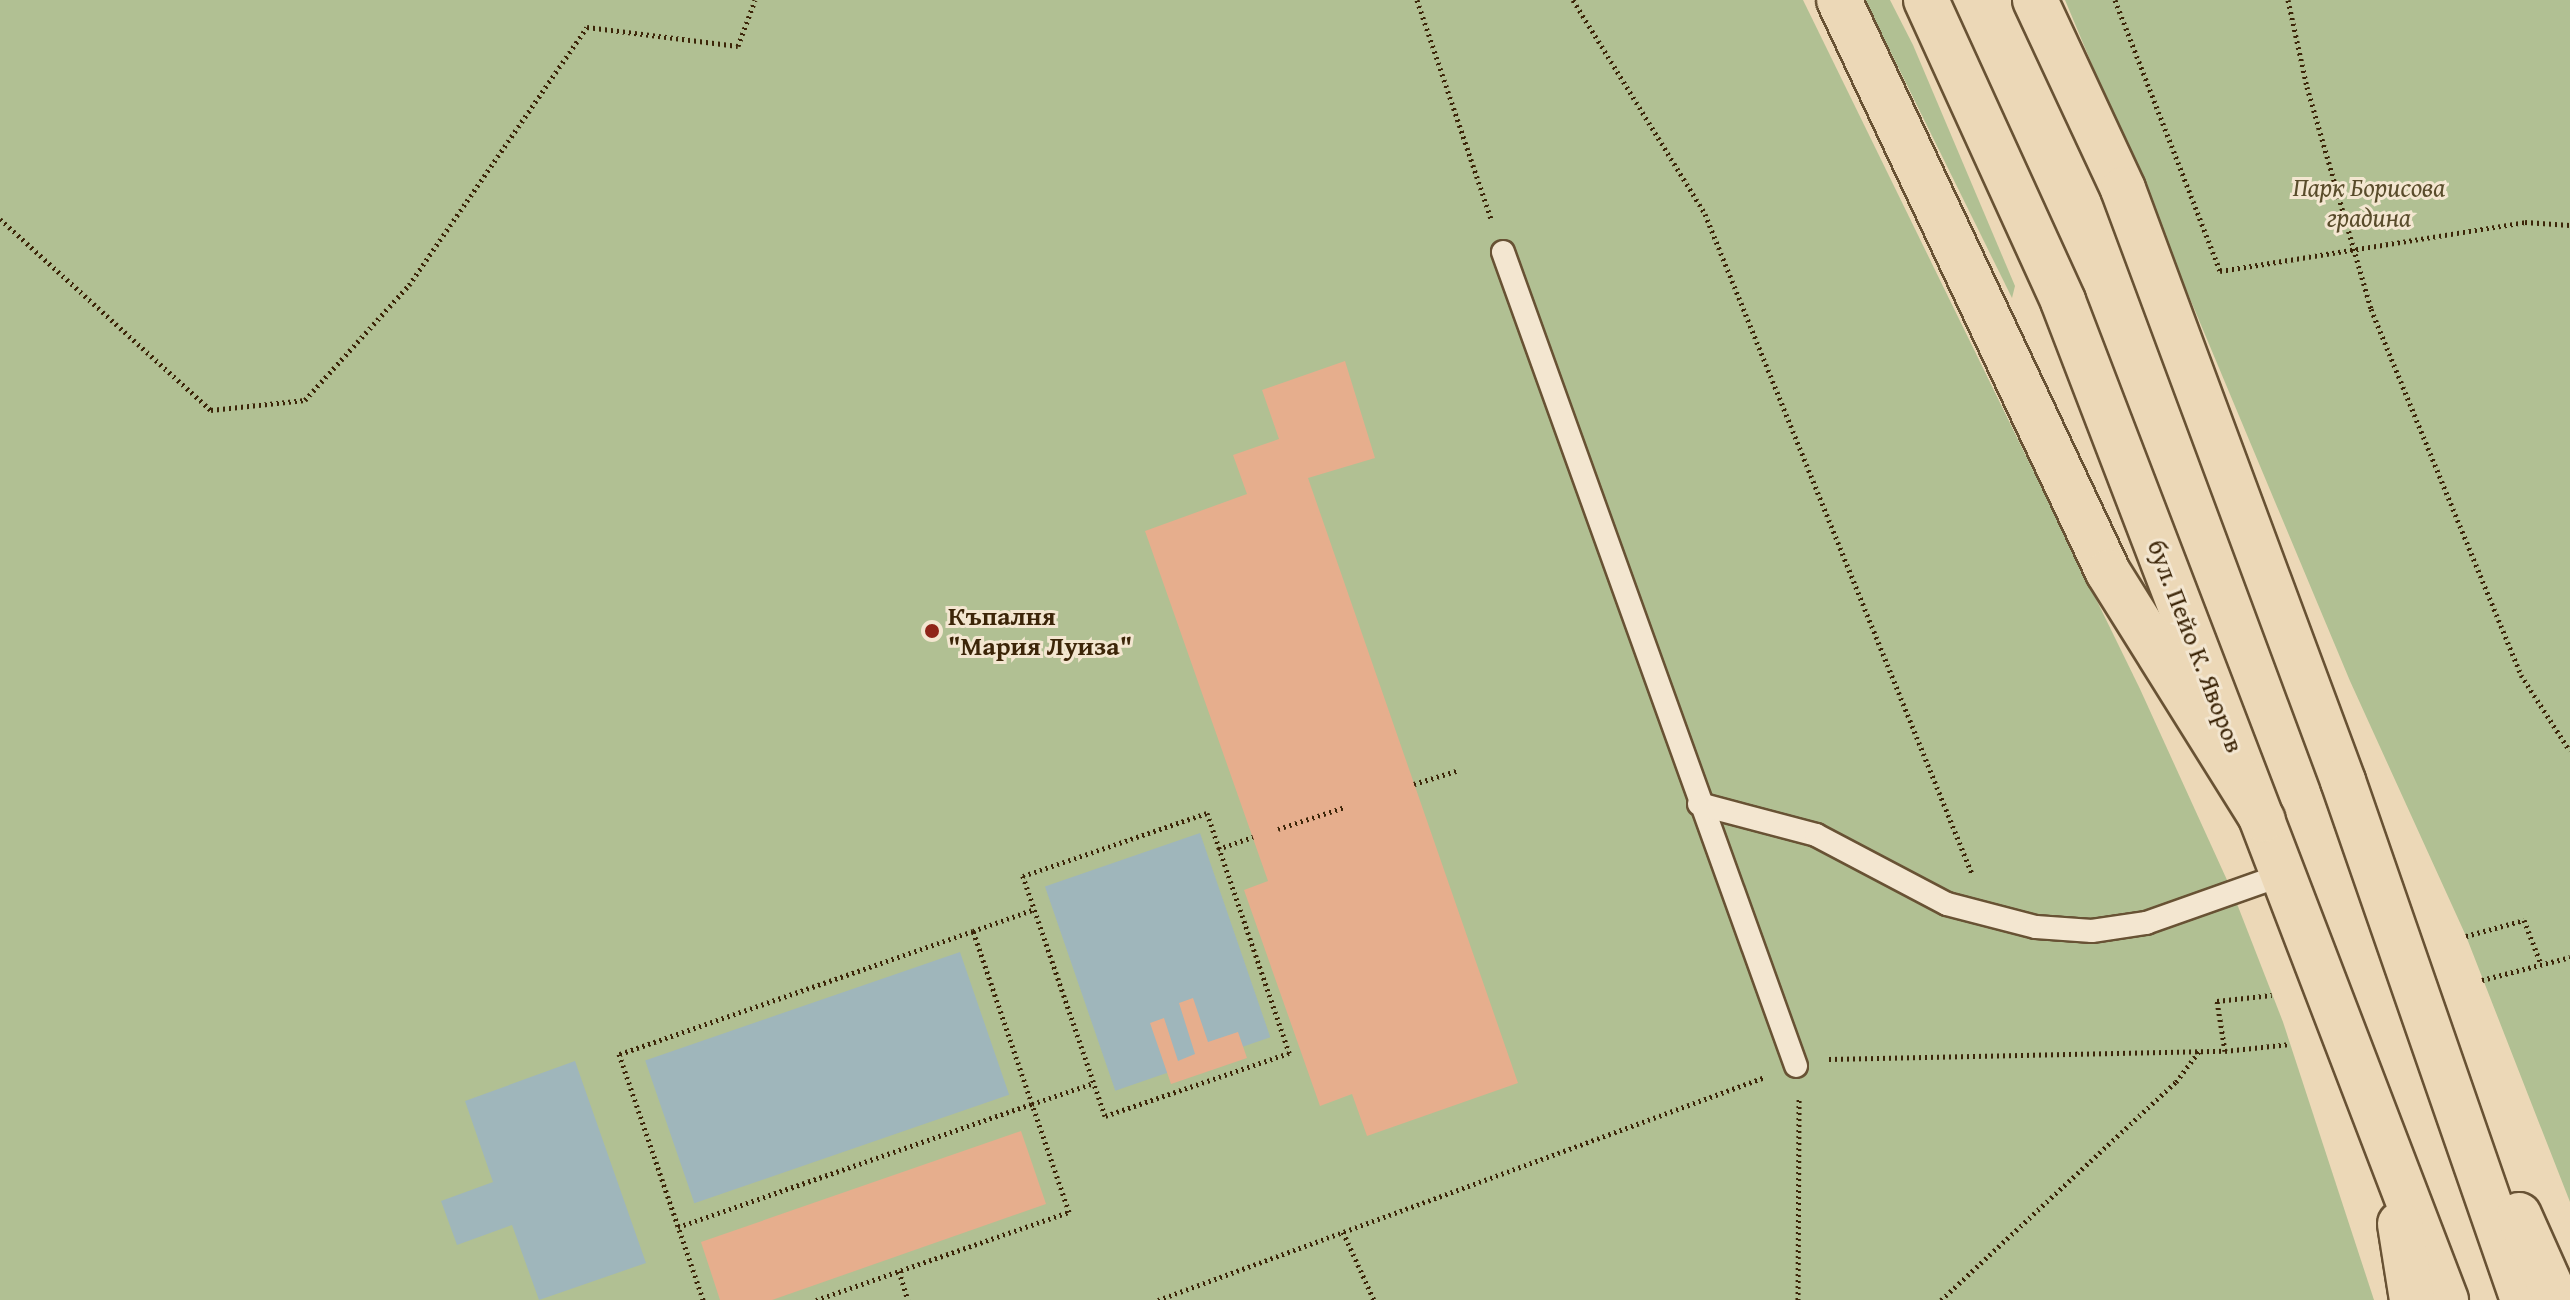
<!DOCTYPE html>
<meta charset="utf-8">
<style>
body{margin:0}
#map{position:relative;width:2570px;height:1300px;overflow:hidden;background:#ecd8b7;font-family:"Gentium Book Plus",serif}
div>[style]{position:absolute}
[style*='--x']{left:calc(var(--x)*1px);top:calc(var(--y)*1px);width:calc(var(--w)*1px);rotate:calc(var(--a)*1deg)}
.green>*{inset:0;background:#b1c093}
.water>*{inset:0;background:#9fb6bb;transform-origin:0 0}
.building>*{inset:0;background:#e6ae8d}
.path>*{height:5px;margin-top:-2.5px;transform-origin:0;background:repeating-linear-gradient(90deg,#3c2508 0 2px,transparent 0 6px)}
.roads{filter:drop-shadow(2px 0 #685234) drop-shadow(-2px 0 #685234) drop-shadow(0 2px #685234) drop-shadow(0 -2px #685234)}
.service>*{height:22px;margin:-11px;padding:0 11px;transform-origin:11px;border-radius:11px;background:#f3e6d0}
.primary>*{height:44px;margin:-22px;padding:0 22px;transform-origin:22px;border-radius:22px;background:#ecd8b7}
.trunk>*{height:44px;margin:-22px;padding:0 22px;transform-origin:22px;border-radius:22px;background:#ecd8b7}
.dots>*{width:22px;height:22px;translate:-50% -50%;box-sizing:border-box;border:4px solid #f3e6d0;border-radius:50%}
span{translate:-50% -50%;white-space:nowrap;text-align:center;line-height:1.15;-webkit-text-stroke:6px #f3e6d0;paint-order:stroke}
.park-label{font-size:26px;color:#594c2b;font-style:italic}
.poi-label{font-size:26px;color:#3c2508;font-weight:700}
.left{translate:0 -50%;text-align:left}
.street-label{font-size:26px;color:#3c2508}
</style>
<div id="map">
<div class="green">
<div style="clip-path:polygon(0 0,1803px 0,2140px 689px,2232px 891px,2283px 1022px,2374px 1300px,0 1300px)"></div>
<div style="clip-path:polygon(1865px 0,1890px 0,1913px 45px,2015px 286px,2012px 298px)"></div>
<div style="clip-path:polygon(2065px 0,2570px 0,2570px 1202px,2466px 936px,2350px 681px)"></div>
</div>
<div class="water">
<div style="left:1200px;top:833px;width:216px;height:164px;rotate:71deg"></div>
<div style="left:960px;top:952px;width:151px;height:333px;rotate:71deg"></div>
<div style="clip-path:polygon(575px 1061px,646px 1263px,539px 1300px,512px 1225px,457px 1245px,441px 1201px,493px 1182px,465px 1101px)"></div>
</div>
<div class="building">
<div style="clip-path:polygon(1345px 361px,1375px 458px,1308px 478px,1518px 1083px,1367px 1136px,1352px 1094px,1320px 1106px,1244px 890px,1268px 881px,1145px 531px,1247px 494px,1233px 455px,1279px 439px,1262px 390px)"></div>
<div style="clip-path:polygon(1193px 998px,1208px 1042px,1238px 1032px,1247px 1058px,1171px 1084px,1150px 1023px,1164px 1018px,1178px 1061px,1195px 1054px,1179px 1003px)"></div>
<div style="clip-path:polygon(1021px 1131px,1046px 1204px,772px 1300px,720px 1300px,701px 1242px)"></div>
</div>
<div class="path">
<div style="--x:1417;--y:0;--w:233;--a:71.3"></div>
<div style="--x:1573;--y:0;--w:251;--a:58.3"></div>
<div style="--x:1705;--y:214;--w:712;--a:67.97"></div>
<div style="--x:2115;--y:0;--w:291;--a:68.8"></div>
<div style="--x:2220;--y:271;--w:309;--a:-9.1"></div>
<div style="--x:2525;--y:222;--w:45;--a:3.8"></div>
<div style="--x:2288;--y:0;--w:89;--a:77.7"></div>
<div style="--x:2307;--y:87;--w:231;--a:73.9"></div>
<div style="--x:2371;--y:309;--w:396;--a:67.7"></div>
<div style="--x:2521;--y:675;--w:90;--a:57.2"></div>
<div style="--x:0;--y:219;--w:285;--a:42.2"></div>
<div style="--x:211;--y:410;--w:95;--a:-6.1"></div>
<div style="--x:305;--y:400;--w:155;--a:-47.9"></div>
<div style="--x:409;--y:285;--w:313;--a:-55.4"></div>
<div style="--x:587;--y:27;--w:152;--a:7.2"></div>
<div style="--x:738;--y:46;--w:49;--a:-69.7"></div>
<div style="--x:1414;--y:784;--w:47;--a:-17.3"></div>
<div style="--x:1207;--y:813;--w:254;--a:71.1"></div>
<div style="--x:1289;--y:1053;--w:194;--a:161.1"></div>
<div style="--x:1105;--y:1116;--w:254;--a:-108.9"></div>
<div style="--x:1023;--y:876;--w:194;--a:-18.9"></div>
<div style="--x:1278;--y:829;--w:71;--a:-18.2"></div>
<div style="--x:1218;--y:849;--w:37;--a:-19"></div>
<div style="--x:973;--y:931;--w:66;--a:-19.5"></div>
<div style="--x:2466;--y:936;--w:60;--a:-15.4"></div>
<div style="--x:2524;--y:920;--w:47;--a:68.9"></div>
<div style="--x:2482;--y:980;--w:91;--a:-14.6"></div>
<div style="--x:2225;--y:1051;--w:51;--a:-99.1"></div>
<div style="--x:2217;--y:1001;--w:55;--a:-6.2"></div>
<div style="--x:1829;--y:1059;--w:396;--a:-1.2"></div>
<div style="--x:2225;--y:1051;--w:65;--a:-6.1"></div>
<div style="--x:678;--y:1227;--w:375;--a:-19.2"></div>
<div style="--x:1032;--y:1104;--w:183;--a:-108.8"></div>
<div style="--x:973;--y:931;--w:375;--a:160.8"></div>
<div style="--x:619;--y:1054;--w:260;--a:71.1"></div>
<div style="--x:1343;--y:1232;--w:75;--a:65.5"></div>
<div style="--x:899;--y:1271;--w:30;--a:73"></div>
<div style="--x:816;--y:1300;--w:268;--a:-19.2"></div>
<div style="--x:1069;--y:1212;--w:114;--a:-108.9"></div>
<div style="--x:1032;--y:1104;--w:65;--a:-18.7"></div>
<div style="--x:1158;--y:1300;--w:647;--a:-20.17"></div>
<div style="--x:1798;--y:1300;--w:202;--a:-89.7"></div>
<div style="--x:1941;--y:1300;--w:321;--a:-42.9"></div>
<div style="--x:2176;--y:1082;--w:39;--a:-53"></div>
</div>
<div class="roads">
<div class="service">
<div style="--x:1503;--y:252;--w:865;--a:70.2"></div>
<div style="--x:1699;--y:804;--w:121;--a:14.8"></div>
<div style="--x:1816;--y:835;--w:148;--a:27.8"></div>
<div style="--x:1947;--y:904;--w:92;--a:14.5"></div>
<div style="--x:2036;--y:927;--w:56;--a:4.1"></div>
<div style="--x:2092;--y:931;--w:55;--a:-8.4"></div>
<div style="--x:2146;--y:923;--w:146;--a:-19.5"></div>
</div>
<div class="primary">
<div style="--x:1926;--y:0;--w:331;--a:65.5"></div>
<div style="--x:2063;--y:301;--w:1070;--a:69.02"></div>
<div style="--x:2035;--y:0;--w:208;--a:65"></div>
<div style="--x:2123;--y:189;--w:632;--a:69.61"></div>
<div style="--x:2343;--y:781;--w:549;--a:70.87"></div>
<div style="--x:2519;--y:1215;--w:93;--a:65.9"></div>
<div style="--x:2400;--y:1224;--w:77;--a:81"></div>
</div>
<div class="trunk">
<div style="--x:1839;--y:0;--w:632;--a:64.81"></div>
<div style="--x:2108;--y:572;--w:292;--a:58"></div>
</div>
</div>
<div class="dots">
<div style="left:932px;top:631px;background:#8f2418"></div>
</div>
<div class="park-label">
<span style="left:2369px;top:202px">Парк Борисова<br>градина</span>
</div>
<div class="poi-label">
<span class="left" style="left:948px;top:631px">Къпалня<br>"Мария Луиза"</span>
</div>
<div class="street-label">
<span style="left:2196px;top:646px;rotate:69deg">бул. Пейо К. Яворов</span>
</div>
</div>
